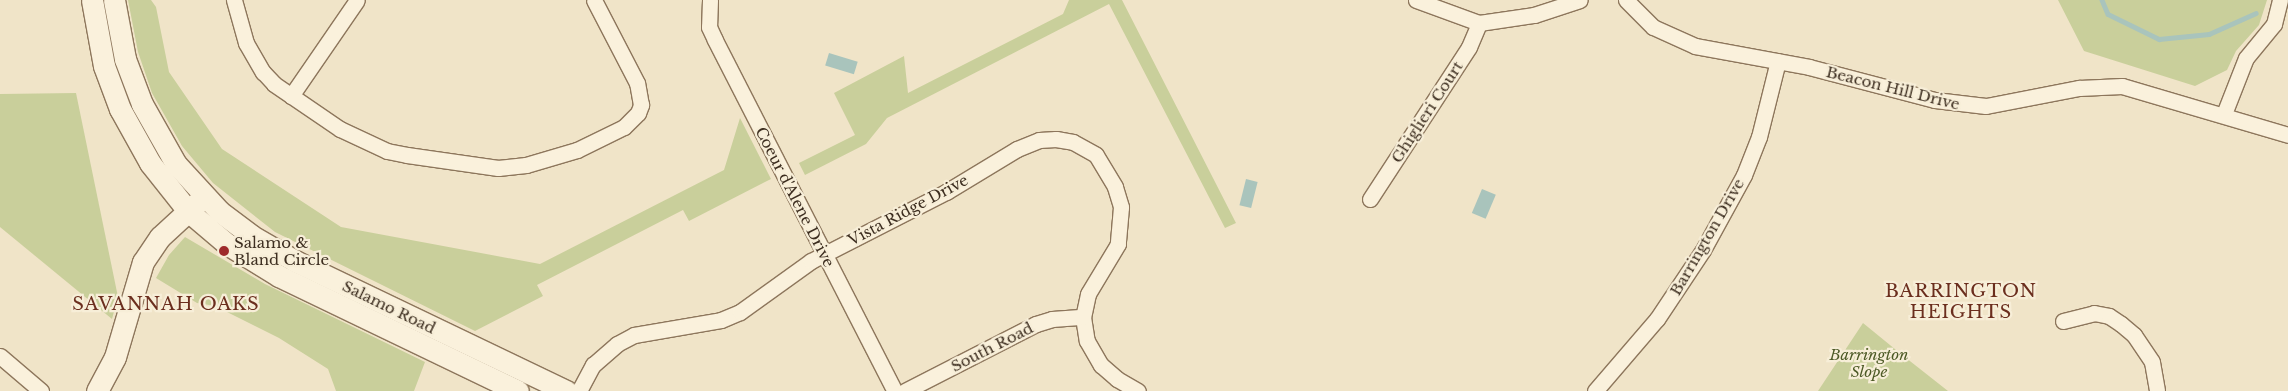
<!DOCTYPE html>
<style>
body{margin:0}
#map{position:relative;width:2288px;height:391px;overflow:hidden;background:#f0e4c8;font-family:"Libre Baskerville",serif}
div>[style]{position:absolute}
[style*='--x']{left:calc(var(--x)*1px);top:calc(var(--y)*1px);width:calc(var(--w)*1px);rotate:calc(var(--a)*1deg)}
.green>*{inset:0;background:#c9cf9b}
.water>*{inset:0;background:#a9c4bc;transform-origin:0 0}
.stream>*{height:4.5px;margin:-2.25px;padding:0 2.25px;transform-origin:2.25px;border-radius:2.25px;background:#a9c4bc}
.roads{filter:drop-shadow(1px 0 #8d765c) drop-shadow(-1px 0 #8d765c) drop-shadow(0 1px #8d765c) drop-shadow(0 -1px #8d765c)}
.street>*{height:15px;margin:-7.5px;padding:0 7.5px;transform-origin:7.5px;border-radius:7.5px;background:#faf1dc}
.secondary>*{height:21px;margin:-10.5px;padding:0 10.5px;transform-origin:10.5px;border-radius:10.5px;background:#faf1dc}
.dots>*{width:14px;height:14px;translate:-50% -50%;box-sizing:border-box;border:2px solid #f7eed8;border-radius:50%}
span{translate:-50% -50%;white-space:nowrap;text-align:center;line-height:1.15;-webkit-text-stroke:4.5px #f7eed8;paint-order:stroke}
.street-label{font-size:15px;color:#3d2e20}
.poi-label{font-size:15px;color:#3d2e20}
.left{translate:0 -50%;text-align:left}
.park-label{font-size:15px;color:#4d5a26;font-style:italic}
.quarter-label{font-size:18px;color:#6b2e1e;letter-spacing:1px}
</style>
<div id="map">
<div class="green">
<div style="clip-path:polygon(128px 0,151px 0,156px 7px,169px 72px,222px 149px,341px 227px,540px 264px,724px 170px,740px 118px,771px 179px,689px 221px,683px 210px,537px 285px,543px 296px,475px 331px,275px 232px,213px 183px,182px 146px,152px 93px,138px 52px)"></div>
<div style="clip-path:polygon(1069px 0,1122px 0,1236px 223px,1225px 228px,1109px 4px,887px 118px,866px 144px,805px 175px,799px 163px,855px 135px,834px 93px,904px 56px,908px 93px,1063px 14px)"></div>
<div style="clip-path:polygon(2058px 0,2267px 0,2259px 25px,2236px 51px,2227px 70px,2195px 86px,2084px 51px)"></div>
<div style="clip-path:polygon(76px 93px,118px 297px,112px 319px,0 227px,0 94px)"></div>
<div style="clip-path:polygon(185px 237px,265px 284px,425px 362px,414px 391px,336px 391px,328px 369px,279px 338px,215px 306px,197px 303px,156px 278px,169px 255px)"></div>
<div style="clip-path:polygon(1863px 323px,1901px 354px,1948px 391px,1818px 391px)"></div>
</div>
<div class="water">
<div style="left:829px;top:53px;width:30px;height:13px;rotate:17deg"></div>
<div style="left:1246px;top:179px;width:12px;height:27px;rotate:14deg"></div>
<div style="left:1482px;top:189px;width:15px;height:26px;rotate:23deg"></div>
</div>
<div class="stream">
<div style="--x:2102;--y:0;--w:15;--a:67"></div>
<div style="--x:2108;--y:14;--w:57;--a:26.1"></div>
<div style="--x:2159;--y:39;--w:50;--a:-5.7"></div>
<div style="--x:2209;--y:34;--w:51;--a:-24.1"></div>
</div>
<div class="roads">
<div class="street">
<div style="--x:234;--y:0;--w:45;--a:74.4"></div>
<div style="--x:246;--y:43;--w:34;--a:60"></div>
<div style="--x:263;--y:72;--w:16;--a:47"></div>
<div style="--x:274;--y:84;--w:80;--a:34.3"></div>
<div style="--x:340;--y:129;--w:52;--a:25.1"></div>
<div style="--x:387;--y:151;--w:20;--a:11"></div>
<div style="--x:407;--y:155;--w:92;--a:8.1"></div>
<div style="--x:498;--y:168;--w:28;--a:-6"></div>
<div style="--x:526;--y:165;--w:53;--a:-16.4"></div>
<div style="--x:577;--y:150;--w:52;--a:-26.1"></div>
<div style="--x:624;--y:127;--w:20;--a:-45"></div>
<div style="--x:638;--y:113;--w:9;--a:-69"></div>
<div style="--x:641;--y:105;--w:22;--a:-100"></div>
<div style="--x:637;--y:83;--w:93;--a:-117.4"></div>
<div style="--x:710;--y:0;--w:27;--a:92"></div>
<div style="--x:709;--y:27;--w:14;--a:65"></div>
<div style="--x:715;--y:40;--w:394;--a:62.9"></div>
<div style="--x:1416;--y:0;--w:67;--a:20.1"></div>
<div style="--x:1479;--y:23;--w:56;--a:-8.3"></div>
<div style="--x:1534;--y:15;--w:48;--a:-18.1"></div>
<div style="--x:1626;--y:0;--w:38;--a:45"></div>
<div style="--x:1653;--y:27;--w:46;--a:24.3"></div>
<div style="--x:1695;--y:46;--w:116;--a:10.4"></div>
<div style="--x:1809;--y:67;--w:130;--a:14.7"></div>
<div style="--x:1935;--y:100;--w:51;--a:6.7"></div>
<div style="--x:1986;--y:106;--w:95;--a:-11"></div>
<div style="--x:2079;--y:88;--w:43;--a:-2.7"></div>
<div style="--x:2122;--y:86;--w:173;--a:16.4"></div>
<div style="--x:291;--y:96;--w:116;--a:-55.5"></div>
<div style="--x:2224;--y:114;--w:60;--a:-68.6"></div>
<div style="--x:2246;--y:58;--w:44;--a:-50.5"></div>
<div style="--x:2274;--y:24;--w:25;--a:-76"></div>
<div style="--x:1370;--y:199;--w:181;--a:-56.9"></div>
<div style="--x:1469;--y:47;--w:26;--a:-67"></div>
<div style="--x:2063;--y:321;--w:32;--a:-14"></div>
<div style="--x:2094;--y:313;--w:15;--a:11"></div>
<div style="--x:2109;--y:316;--w:14;--a:34"></div>
<div style="--x:2121;--y:324;--w:17;--a:40"></div>
<div style="--x:2134;--y:335;--w:32;--a:56"></div>
<div style="--x:2152;--y:362;--w:29;--a:80"></div>
<div style="--x:0;--y:356;--w:54;--a:40.5"></div>
<div style="--x:579;--y:391;--w:30;--a:-62"></div>
<div style="--x:593;--y:365;--w:32;--a:-41"></div>
<div style="--x:617;--y:344;--w:19;--a:-28"></div>
<div style="--x:634;--y:335;--w:88;--a:-9.8"></div>
<div style="--x:721;--y:320;--w:21;--a:-23"></div>
<div style="--x:740;--y:312;--w:87;--a:-35.7"></div>
<div style="--x:811;--y:261;--w:152;--a:-27.1"></div>
<div style="--x:946;--y:192;--w:83;--a:-31.2"></div>
<div style="--x:1017;--y:149;--w:24;--a:-22"></div>
<div style="--x:1039;--y:140;--w:17;--a:-3"></div>
<div style="--x:1056;--y:139;--w:17;--a:10"></div>
<div style="--x:1073;--y:142;--w:26;--a:29"></div>
<div style="--x:1096;--y:155;--w:37;--a:59"></div>
<div style="--x:1115;--y:187;--w:21;--a:73"></div>
<div style="--x:1121;--y:207;--w:37;--a:95"></div>
<div style="--x:1118;--y:244;--w:58;--a:121"></div>
<div style="--x:1088;--y:294;--w:24;--a:102"></div>
<div style="--x:1083;--y:317;--w:24;--a:81"></div>
<div style="--x:1087;--y:341;--w:28;--a:60"></div>
<div style="--x:1101;--y:365;--w:21;--a:41"></div>
<div style="--x:1117;--y:379;--w:24;--a:30"></div>
<div style="--x:905;--y:391;--w:147;--a:-27.1"></div>
<div style="--x:1036;--y:324;--w:17;--a:-17"></div>
<div style="--x:1052;--y:319;--w:31;--a:-4"></div>
<div style="--x:1595;--y:391;--w:95;--a:-49.3"></div>
<div style="--x:1657;--y:319;--w:83;--a:-56.3"></div>
<div style="--x:1703;--y:250;--w:85;--a:-61.3"></div>
<div style="--x:1744;--y:175;--w:41;--a:-68.5"></div>
<div style="--x:1759;--y:137;--w:78;--a:-76"></div>
</div>
<div class="secondary">
<div style="--x:92;--y:0;--w:67;--a:79.7"></div>
<div style="--x:104;--y:66;--w:46;--a:69.6"></div>
<div style="--x:120;--y:109;--w:62;--a:60.9"></div>
<div style="--x:150;--y:163;--w:61;--a:51.6"></div>
<div style="--x:188;--y:211;--w:51;--a:40.2"></div>
<div style="--x:227;--y:244;--w:61;--a:31.6"></div>
<div style="--x:279;--y:276;--w:265;--a:25.7"></div>
<div style="--x:114;--y:0;--w:60;--a:79.4"></div>
<div style="--x:125;--y:59;--w:48;--a:69.3"></div>
<div style="--x:142;--y:104;--w:69;--a:60.5"></div>
<div style="--x:176;--y:164;--w:64;--a:47.5"></div>
<div style="--x:219;--y:211;--w:41;--a:37.1"></div>
<div style="--x:252;--y:236;--w:50;--a:30.2"></div>
<div style="--x:295;--y:261;--w:301;--a:25.6"></div>
<div style="--x:97;--y:391;--w:38;--a:-62"></div>
<div style="--x:115;--y:357;--w:99;--a:-73.6"></div>
<div style="--x:143;--y:262;--w:30;--a:-56"></div>
<div style="--x:160;--y:237;--w:52;--a:-42.6"></div>
</div>
</div>
<div class="dots">
<div style="left:224px;top:251px;background:#9e2a2b"></div>
</div>
<div class="street-label">
<span style="left:1893px;top:88px;rotate:14deg">Beacon Hill Drive</span>
<span style="left:1427px;top:112px;rotate:-57deg">Ghiglieri Court</span>
<span style="left:795px;top:197px;rotate:63deg">Coeur d'Alene Drive</span>
<span style="left:908px;top:210px;rotate:-28deg">Vista Ridge Drive</span>
<span style="left:1707px;top:237px;rotate:-60deg">Barrington Drive</span>
<span style="left:389px;top:307px;rotate:26deg">Salamo Road</span>
<span style="left:992px;top:347px;rotate:-27deg">South Road</span>
</div>
<div class="poi-label">
<span class="left" style="left:234px;top:251px">Salamo &amp;<br>Bland Circle</span>
</div>
<div class="park-label">
<span style="left:1869px;top:363px">Barrington<br>Slope</span>
</div>
<div class="quarter-label">
<span style="left:1961px;top:302px">BARRINGTON<br>HEIGHTS</span>
<span style="left:166px;top:304px">SAVANNAH OAKS</span>
</div>
</div>
